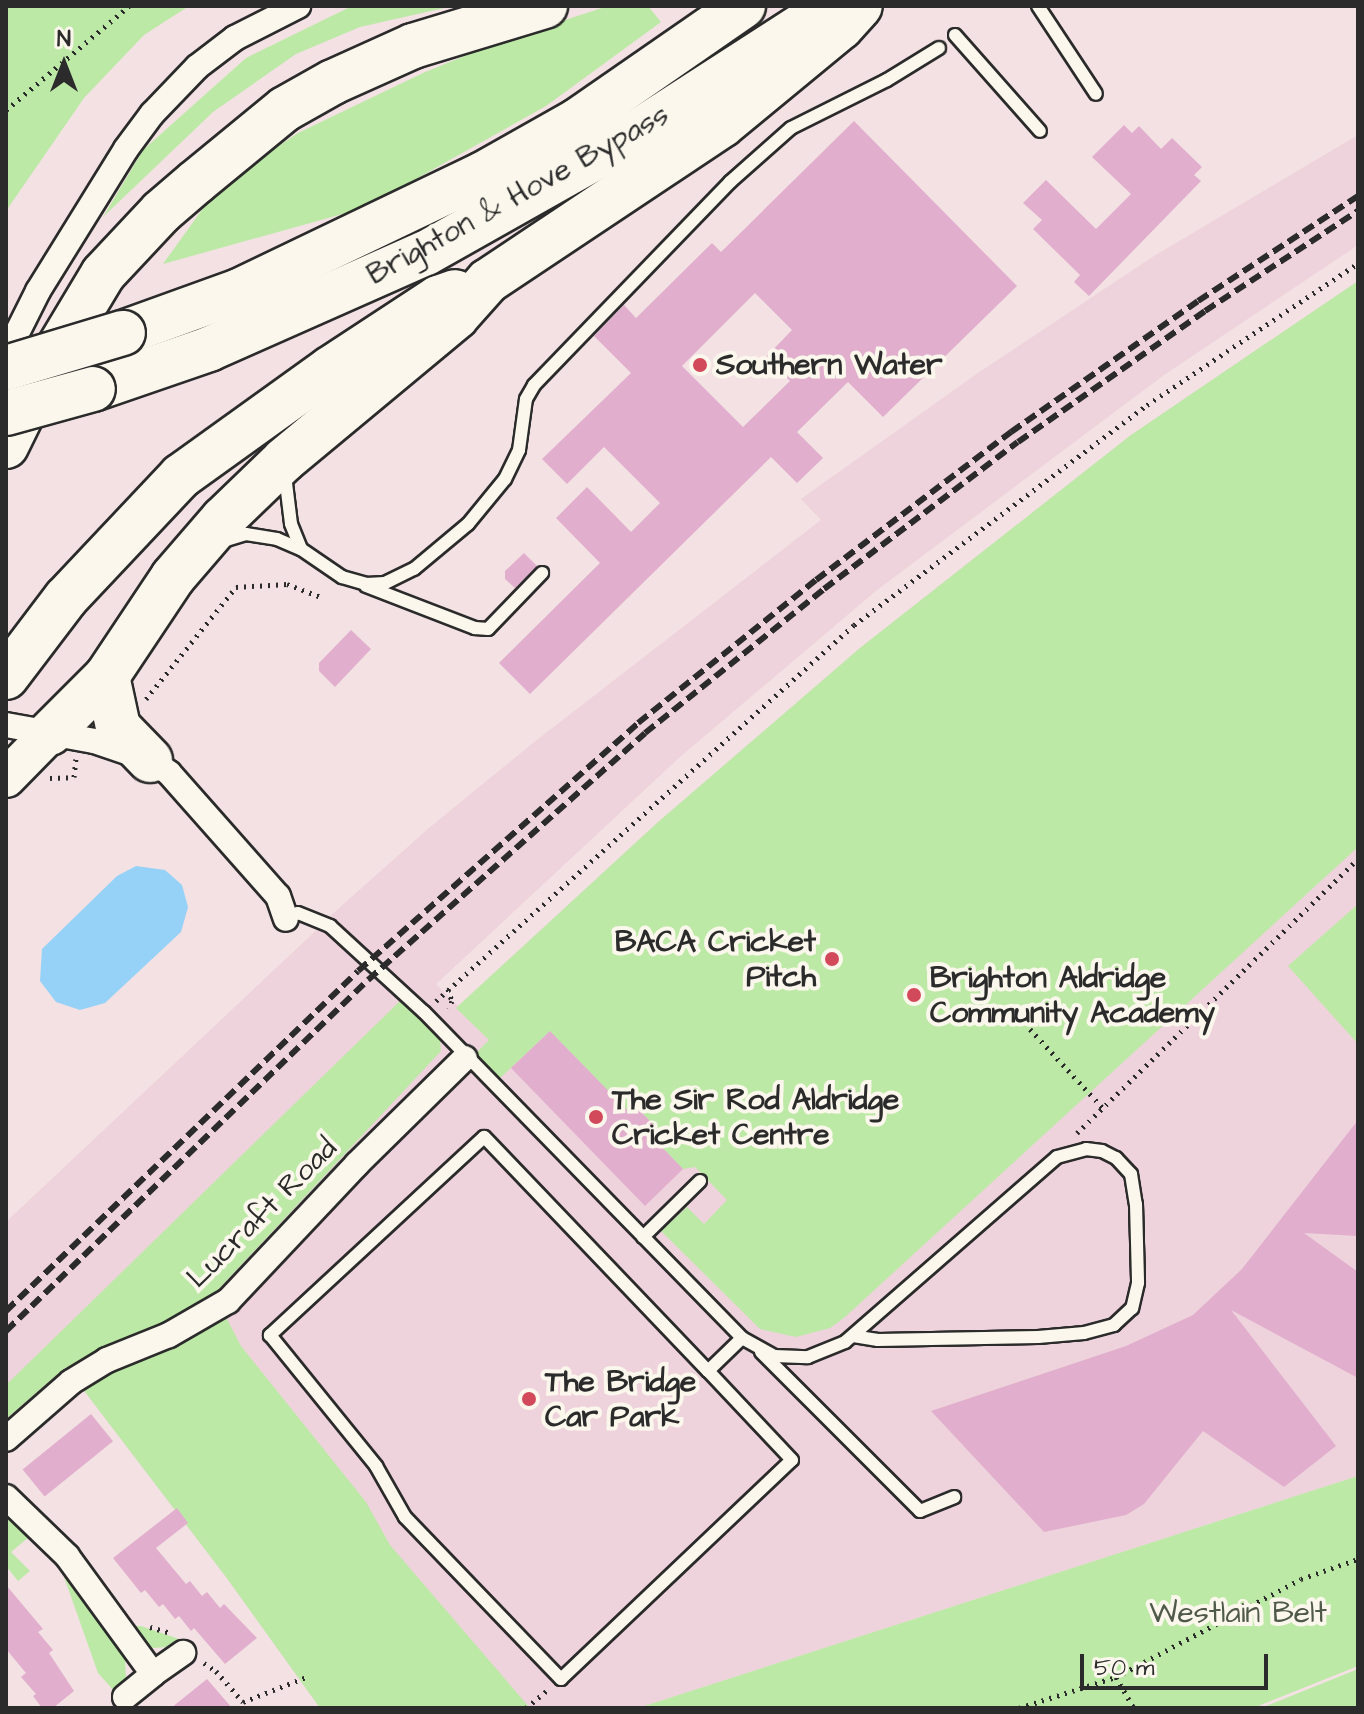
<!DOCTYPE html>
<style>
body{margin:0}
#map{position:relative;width:1364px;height:1714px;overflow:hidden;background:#f3e1e3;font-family:"Architects Daughter",sans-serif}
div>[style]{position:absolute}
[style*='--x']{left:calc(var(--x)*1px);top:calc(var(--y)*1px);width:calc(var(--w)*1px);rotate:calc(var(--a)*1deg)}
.built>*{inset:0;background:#eed2dc}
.green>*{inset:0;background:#bde9a6}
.water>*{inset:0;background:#96d2f7}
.building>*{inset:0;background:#e1afcd;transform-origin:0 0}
.path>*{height:5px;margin-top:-2.5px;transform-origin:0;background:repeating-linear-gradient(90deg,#2b2b2b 0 2px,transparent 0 8px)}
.roads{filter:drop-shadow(2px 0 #2b2b2b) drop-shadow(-2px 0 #2b2b2b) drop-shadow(0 2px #2b2b2b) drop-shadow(0 -2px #2b2b2b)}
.lane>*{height:12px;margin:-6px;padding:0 6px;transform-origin:6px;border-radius:6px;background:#fbf7ec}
.street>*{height:24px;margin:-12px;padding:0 12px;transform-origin:12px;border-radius:12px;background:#fbf7ec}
.primary>*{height:38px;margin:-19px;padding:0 19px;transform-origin:19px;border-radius:19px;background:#fbf7ec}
.highway>*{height:44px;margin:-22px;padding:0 22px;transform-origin:22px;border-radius:22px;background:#fbf7ec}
.rail>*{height:6px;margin-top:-3px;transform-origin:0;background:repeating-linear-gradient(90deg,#2b2b2b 0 12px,transparent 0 18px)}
.bridges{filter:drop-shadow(2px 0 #2b2b2b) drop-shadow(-2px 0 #2b2b2b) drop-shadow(0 2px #2b2b2b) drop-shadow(0 -2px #2b2b2b)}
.highway-bridge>*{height:44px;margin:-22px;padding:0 22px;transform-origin:22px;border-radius:22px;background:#fbf7ec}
.dots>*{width:22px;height:22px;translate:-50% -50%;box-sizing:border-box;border:4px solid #fbf7ec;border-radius:50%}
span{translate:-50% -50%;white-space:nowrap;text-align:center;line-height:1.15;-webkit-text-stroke:8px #fbf7ec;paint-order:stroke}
.street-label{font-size:30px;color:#2b2b2b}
.poi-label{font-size:30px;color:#2b2b2b;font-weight:700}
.left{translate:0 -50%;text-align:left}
.right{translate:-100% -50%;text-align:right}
.park-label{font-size:30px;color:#505a4a}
.frame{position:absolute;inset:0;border:8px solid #2b2b2b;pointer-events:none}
.north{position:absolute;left:24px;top:24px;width:80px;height:80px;-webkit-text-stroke:6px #fbf7ec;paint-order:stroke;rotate:0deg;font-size:22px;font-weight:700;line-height:32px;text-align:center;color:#2b2b2b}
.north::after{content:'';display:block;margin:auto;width:28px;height:36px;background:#2b2b2b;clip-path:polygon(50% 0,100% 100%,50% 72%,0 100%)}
.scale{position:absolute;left:1080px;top:1654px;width:188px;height:36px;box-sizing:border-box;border:4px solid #2b2b2b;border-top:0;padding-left:10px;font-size:24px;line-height:28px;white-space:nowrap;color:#2b2b2b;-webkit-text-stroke:6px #fbf7ec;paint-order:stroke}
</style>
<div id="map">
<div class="built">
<div style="clip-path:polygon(1358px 135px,1358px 245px,1164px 375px,877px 590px,681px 756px,436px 984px,458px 1006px,657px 823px,860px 648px,1131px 435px,1358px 281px,1358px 1476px,638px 1708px,320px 1708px,226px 1577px,66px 1367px,6px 1419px,6px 1222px,323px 924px,354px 946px,328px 918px,429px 828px,533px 743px,821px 520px,801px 499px,978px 373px,1154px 256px)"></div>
</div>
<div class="green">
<div style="clip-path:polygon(6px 6px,189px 6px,144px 35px,84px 98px,6px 211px)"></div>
<div style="clip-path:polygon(352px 6px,453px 6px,360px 27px,296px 54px,213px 112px,103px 217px,143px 150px,246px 58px)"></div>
<div style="clip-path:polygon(608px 6px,648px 6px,661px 22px,546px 106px,364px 208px,163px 264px,219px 186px,298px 133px,423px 73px,501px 41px)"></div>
<div style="clip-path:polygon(1358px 281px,1358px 847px,845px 1317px,830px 1328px,796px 1337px,760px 1329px,661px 1231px,687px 1207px,704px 1224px,727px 1200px,695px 1167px,683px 1169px,657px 1142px,664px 1135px,637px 1108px,634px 1111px,638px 1122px,550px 1031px,499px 1079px,475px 1054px,489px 1040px,456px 1008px,657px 823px,860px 648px,1131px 435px)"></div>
<div style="clip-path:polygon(1358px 904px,1358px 1044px,1288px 966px)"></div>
<div style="clip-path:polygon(401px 1000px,440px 1038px,441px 1051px,214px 1294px,241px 1346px,366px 1502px,390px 1545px,530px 1708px,320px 1708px,226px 1577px,66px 1367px,6px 1419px,6px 1385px)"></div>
<div style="clip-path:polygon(1358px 1476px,1358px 1666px,1253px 1708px,638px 1708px)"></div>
<div style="clip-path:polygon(6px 1518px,29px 1537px,11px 1552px,30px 1571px,18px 1581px,6px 1566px)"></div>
<div style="clip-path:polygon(67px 1571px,125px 1659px,126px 1680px,114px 1691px,98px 1673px,63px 1574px)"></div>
<div style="clip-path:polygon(132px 1626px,141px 1626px,179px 1639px,166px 1647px,153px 1648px,146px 1645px)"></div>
<div style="clip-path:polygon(1358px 1669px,1358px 1708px,1261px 1708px)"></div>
</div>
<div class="water">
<div style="clip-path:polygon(136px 866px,165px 870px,182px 885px,188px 907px,181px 932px,105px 1003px,80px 1010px,56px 1002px,40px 981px,42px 949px,117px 876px)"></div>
</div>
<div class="building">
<div style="clip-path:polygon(evenodd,854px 121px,1017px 286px,883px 417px,848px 382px,797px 432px,823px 458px,797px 483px,771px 457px,530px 694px,499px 663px,600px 563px,556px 518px,587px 487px,631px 532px,660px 503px,604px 447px,567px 484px,542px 459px,631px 373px,594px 336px,624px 305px,636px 318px,712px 243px,721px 252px,854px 121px,755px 293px,792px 330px,766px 357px,790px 381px,743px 427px,682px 366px,755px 293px)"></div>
<div style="clip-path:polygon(1124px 125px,1132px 133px,1139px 126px,1161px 149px,1172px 138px,1202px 167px,1194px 175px,1201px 181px,1089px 296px,1074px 282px,1080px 275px,1033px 229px,1042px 220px,1023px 203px,1046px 180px,1096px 229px,1131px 194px,1092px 157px)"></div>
<div style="clip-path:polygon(524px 553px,537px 566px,515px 588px,505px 579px,505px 571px)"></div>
<div style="clip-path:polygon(351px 630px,371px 649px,335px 687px,319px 671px,319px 663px)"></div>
<div style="clip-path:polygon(550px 1031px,631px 1114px,637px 1108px,664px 1135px,657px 1142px,683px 1169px,645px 1206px,511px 1068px)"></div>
<div style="clip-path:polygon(1358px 1120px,1358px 1236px,1304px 1233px,1358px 1272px,1358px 1378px,1231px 1310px,1336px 1446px,1284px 1487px,1203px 1431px,1144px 1504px,1126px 1515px,1044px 1532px,931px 1411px,1126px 1346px,1193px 1315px,1242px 1269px)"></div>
<div style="left:91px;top:1414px;width:35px;height:88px;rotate:51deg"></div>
<div style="clip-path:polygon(177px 1508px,188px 1523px,156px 1548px,186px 1584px,190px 1581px,202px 1596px,207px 1592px,220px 1608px,224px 1604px,257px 1638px,225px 1664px,194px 1628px,191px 1631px,179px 1616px,175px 1619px,163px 1604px,159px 1607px,145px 1590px,141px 1593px,113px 1558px)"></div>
<div style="clip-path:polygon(6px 1585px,43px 1629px,38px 1632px,53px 1650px,49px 1653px,74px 1691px,53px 1708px,42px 1708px,33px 1696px,36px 1694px,21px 1677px,26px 1673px,6px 1649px)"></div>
<div style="clip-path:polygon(207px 1679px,232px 1708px,171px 1708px)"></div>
</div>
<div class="path">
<div style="--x:6;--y:110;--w:161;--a:-40.2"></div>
<div style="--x:146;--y:699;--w:144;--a:-51.2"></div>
<div style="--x:236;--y:587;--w:51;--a:-3.4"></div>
<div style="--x:287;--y:584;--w:36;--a:21"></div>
<div style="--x:50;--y:778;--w:24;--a:-2"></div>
<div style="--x:74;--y:777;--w:18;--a:-84"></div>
<div style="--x:448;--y:989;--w:13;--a:72"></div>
<div style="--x:452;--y:1001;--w:8;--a:113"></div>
<div style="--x:436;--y:1001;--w:562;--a:-41.97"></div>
<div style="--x:854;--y:625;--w:366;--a:-36.9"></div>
<div style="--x:1147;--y:405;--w:254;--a:-33.9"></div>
<div style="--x:1030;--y:1029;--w:108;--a:47.3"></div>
<div style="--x:1077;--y:1133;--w:392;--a:-44.3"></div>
<div style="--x:150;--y:1627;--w:22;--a:16"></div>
<div style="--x:204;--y:1663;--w:14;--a:34"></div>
<div style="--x:216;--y:1671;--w:41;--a:48.9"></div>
<div style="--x:243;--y:1702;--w:71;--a:-21.5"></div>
<div style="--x:1116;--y:1677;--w:209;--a:-27.9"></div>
<div style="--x:1301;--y:1579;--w:60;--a:-19.3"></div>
<div style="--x:526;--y:1708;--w:31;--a:-40"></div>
<div style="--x:1019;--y:1708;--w:102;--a:-17.7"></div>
<div style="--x:1116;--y:1677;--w:36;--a:60"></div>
</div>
<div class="roads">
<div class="lane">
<div style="--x:1038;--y:6;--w:105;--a:56.6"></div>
<div style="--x:955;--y:35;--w:128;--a:48.5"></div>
<div style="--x:285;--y:475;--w:49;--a:83"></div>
<div style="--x:291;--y:524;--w:27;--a:68"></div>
<div style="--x:223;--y:541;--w:24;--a:-17"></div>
<div style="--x:246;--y:534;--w:31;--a:9"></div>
<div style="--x:277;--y:539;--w:26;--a:23"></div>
<div style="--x:301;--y:549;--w:50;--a:34.3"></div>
<div style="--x:342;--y:577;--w:25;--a:16"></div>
<div style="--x:366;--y:584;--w:19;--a:-3"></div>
<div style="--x:385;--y:583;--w:32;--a:-26"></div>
<div style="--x:414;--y:569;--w:70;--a:-39.8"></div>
<div style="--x:468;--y:524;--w:58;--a:-50.6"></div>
<div style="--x:505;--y:479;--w:32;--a:-64"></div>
<div style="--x:519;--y:450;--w:51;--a:-82.2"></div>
<div style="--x:526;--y:399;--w:16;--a:-60"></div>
<div style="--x:534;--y:385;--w:282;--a:-46"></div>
<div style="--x:730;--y:182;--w:81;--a:-41.5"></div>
<div style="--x:791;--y:128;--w:107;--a:-26.6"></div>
<div style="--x:887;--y:80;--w:61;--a:-31.6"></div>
<div style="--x:366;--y:586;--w:117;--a:21.1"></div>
<div style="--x:475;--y:628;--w:13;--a:4"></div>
<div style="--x:488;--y:629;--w:78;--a:-46"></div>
<div style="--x:286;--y:919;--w:13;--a:-27"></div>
<div style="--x:298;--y:913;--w:35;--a:22"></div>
<div style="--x:330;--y:926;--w:127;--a:42.5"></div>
<div style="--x:424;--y:1012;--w:455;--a:45.7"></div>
<div style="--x:742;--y:1338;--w:37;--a:29"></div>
<div style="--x:774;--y:1356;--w:34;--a:2"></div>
<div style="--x:808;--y:1357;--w:40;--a:-22"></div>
<div style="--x:845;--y:1342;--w:281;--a:-41.1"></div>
<div style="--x:1057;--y:1157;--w:30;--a:-15"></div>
<div style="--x:1086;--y:1149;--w:16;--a:7"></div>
<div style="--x:1102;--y:1151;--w:16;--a:27"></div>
<div style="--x:1116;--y:1158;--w:22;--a:47"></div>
<div style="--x:1131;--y:1174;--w:30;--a:81"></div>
<div style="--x:1136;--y:1204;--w:79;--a:88.5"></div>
<div style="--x:1138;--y:1283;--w:26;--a:103"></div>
<div style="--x:1132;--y:1308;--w:25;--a:137"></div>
<div style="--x:1114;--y:1325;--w:31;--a:165"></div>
<div style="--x:1084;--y:1333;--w:46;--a:175"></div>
<div style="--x:1038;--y:1337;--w:160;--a:178.9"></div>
<div style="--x:878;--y:1340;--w:25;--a:-171"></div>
<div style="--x:643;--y:1237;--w:80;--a:-44.5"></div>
<div style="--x:761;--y:1352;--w:225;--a:45"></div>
<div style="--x:920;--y:1511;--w:37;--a:-22"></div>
<div style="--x:708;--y:1371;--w:324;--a:-133.7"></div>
<div style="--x:484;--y:1137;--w:292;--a:137.2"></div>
<div style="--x:270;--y:1335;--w:169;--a:51"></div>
<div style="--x:376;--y:1466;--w:59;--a:60.4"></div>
<div style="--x:405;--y:1517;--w:225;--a:46.1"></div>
<div style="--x:561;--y:1679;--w:318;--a:-43.5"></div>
<div style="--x:792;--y:1460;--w:122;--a:-133.3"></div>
<div style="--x:708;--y:1371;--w:47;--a:-44.1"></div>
</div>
<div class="street">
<div style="--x:6;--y:355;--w:72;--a:-63.4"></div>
<div style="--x:38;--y:291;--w:167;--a:-58.2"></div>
<div style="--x:126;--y:149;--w:44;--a:-53.4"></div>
<div style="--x:152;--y:114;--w:65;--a:-46.2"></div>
<div style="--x:197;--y:67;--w:48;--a:-37.3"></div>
<div style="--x:235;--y:38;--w:71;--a:-26.9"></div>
<div style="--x:6;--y:725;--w:89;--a:10.3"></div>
<div style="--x:94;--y:741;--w:59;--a:18.7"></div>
<div style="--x:150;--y:760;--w:23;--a:34"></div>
<div style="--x:169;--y:773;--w:164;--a:48.5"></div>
<div style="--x:278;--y:896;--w:24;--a:71"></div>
<div style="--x:6;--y:1439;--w:86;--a:-41.2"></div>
<div style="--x:71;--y:1382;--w:42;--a:-31.4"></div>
<div style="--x:107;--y:1360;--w:67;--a:-22"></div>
<div style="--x:169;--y:1335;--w:68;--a:-30"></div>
<div style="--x:228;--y:1301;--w:188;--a:-46.7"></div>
<div style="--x:357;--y:1164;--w:151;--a:-44.5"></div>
<div style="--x:6;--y:1497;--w:85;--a:44"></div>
<div style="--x:67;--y:1556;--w:146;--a:53.9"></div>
<div style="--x:153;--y:1674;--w:37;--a:-35"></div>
<div style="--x:125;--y:1697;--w:36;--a:-39"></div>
</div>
<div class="primary">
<div style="--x:6;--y:778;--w:63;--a:-45.6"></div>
</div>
<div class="highway">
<div style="--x:123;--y:333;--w:123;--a:-19.9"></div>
<div style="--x:239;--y:291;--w:271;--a:-25.6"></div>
<div style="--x:483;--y:174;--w:108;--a:-29.4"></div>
<div style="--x:577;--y:121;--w:202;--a:-34.7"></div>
<div style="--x:93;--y:389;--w:123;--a:-19"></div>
<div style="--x:209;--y:349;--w:237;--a:-23.9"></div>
<div style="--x:426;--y:253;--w:210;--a:-29.4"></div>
<div style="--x:609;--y:150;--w:240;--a:-32.8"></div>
<div style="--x:6;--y:446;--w:64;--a:-63.8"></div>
<div style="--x:34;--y:389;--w:134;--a:-59"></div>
<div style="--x:103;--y:274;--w:85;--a:-46.9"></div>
<div style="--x:161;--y:212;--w:46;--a:-40.6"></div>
<div style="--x:196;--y:182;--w:115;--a:-39.4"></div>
<div style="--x:285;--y:109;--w:55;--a:-29.4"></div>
<div style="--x:333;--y:82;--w:88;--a:-24.2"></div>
<div style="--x:413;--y:46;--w:138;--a:-16.9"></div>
<div style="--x:107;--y:676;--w:52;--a:77.8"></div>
<div style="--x:118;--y:727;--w:46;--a:45.9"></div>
<div style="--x:6;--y:677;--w:99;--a:-52.8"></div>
<div style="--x:66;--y:598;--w:168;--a:-46.7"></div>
<div style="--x:181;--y:476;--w:183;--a:-35.7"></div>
<div style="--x:330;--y:369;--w:129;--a:-33.3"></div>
<div style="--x:438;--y:298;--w:18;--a:-19"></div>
<div style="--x:50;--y:733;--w:81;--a:-45"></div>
<div style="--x:107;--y:676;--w:119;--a:-56.3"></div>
<div style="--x:173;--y:577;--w:77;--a:-49.2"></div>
<div style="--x:223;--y:519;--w:85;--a:-44"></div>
<div style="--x:284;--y:460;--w:224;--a:-39.7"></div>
<div style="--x:456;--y:317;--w:48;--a:-48.4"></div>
<div style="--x:488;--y:281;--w:281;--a:-33.7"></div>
<div style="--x:722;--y:125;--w:154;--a:-39.5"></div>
<div style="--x:841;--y:27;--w:28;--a:-48"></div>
</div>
</div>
<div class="rail">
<div style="--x:6;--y:1311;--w:489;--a:-44"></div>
<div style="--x:358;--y:971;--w:374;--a:-41.5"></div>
<div style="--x:638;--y:723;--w:228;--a:-38.8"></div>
<div style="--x:816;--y:580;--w:245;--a:-37.2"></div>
<div style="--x:1011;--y:432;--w:228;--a:-35"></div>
<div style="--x:1198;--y:301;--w:191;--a:-33.3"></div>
<div style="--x:6;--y:1331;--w:504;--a:-44.12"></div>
<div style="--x:368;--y:980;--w:371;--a:-41.7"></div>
<div style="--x:645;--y:733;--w:230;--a:-38.8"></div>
<div style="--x:824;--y:589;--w:243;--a:-37.2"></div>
<div style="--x:1018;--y:442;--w:228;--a:-35"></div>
<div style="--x:1205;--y:311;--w:183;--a:-33.2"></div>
</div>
<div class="bridges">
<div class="highway-bridge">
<div style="--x:6;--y:368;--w:122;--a:-16.7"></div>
<div style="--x:6;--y:413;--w:90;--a:-15.4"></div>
</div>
</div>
<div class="dots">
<div style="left:700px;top:365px;background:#d1495b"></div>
<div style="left:832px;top:959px;background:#d1495b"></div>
<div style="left:914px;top:995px;background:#d1495b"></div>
<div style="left:596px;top:1117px;background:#d1495b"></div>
<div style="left:529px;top:1399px;background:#d1495b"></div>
</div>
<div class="street-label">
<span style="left:518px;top:195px;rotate:-29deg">Brighton &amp; Hove Bypass</span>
<span style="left:262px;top:1213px;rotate:-45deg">Lucraft Road</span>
</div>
<div class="poi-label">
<span class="left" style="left:716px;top:365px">Southern Water</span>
<span class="right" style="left:816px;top:959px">BACA Cricket<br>Pitch</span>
<span class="left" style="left:930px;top:995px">Brighton Aldridge<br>Community Academy</span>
<span class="left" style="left:612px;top:1117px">The Sir Rod Aldridge<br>Cricket Centre</span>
<span class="left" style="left:545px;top:1399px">The Bridge<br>Car Park</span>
</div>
<div class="park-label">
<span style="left:1238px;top:1613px">Westlain Belt</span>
</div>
<div class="frame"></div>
<div class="north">N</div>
<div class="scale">50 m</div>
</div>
